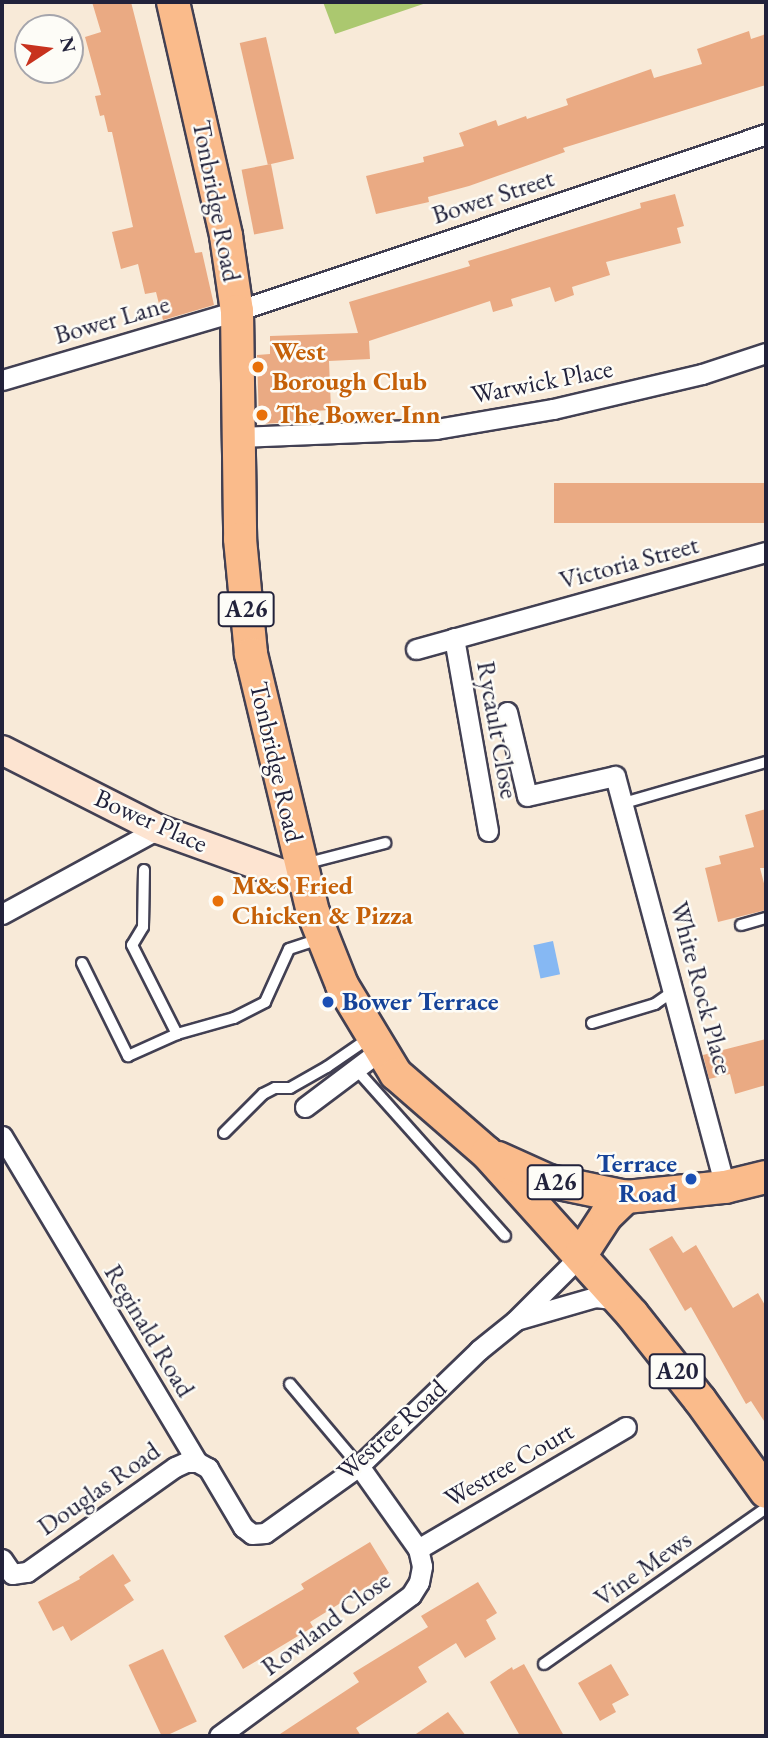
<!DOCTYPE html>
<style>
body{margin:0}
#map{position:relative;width:768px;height:1738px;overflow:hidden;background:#f8ead8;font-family:"EB Garamond",serif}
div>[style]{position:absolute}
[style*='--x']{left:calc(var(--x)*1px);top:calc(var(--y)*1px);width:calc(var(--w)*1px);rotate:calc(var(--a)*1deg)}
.green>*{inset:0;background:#abc86f}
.water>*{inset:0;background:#86b8f3;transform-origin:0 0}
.building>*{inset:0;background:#eaaa83;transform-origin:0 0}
.roads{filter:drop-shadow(2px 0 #424053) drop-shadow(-2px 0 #424053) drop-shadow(0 2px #424053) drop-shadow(0 -2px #424053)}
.lane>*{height:10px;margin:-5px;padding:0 5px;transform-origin:5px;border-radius:5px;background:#fff}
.street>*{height:19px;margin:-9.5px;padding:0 9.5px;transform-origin:9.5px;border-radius:9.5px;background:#fff}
.secondary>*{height:28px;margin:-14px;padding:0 14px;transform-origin:14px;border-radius:14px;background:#fde4d1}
.primary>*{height:32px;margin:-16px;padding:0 16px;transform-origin:16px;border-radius:16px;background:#fabb8b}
.dots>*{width:19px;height:19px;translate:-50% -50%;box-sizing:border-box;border:4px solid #fdfcf7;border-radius:50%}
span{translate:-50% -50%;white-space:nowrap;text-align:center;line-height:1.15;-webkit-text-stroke:5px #fdfcf7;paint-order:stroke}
.shield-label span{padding:2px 5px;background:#fdfcf7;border:2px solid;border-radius:5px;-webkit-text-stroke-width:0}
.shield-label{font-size:24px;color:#22223b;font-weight:700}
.street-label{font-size:26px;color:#22223b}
.food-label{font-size:26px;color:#c56008;font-weight:700}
.left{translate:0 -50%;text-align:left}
.transit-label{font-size:26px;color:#164399;font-weight:700}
.right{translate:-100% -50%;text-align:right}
.frame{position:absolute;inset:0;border:4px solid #22223b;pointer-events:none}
.north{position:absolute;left:14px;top:14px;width:70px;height:70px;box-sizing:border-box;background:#fdfcf7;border:2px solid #a5a5ac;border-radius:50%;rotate:77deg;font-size:19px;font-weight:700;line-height:28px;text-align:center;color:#22223b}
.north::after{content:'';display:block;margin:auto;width:24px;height:32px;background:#c8321e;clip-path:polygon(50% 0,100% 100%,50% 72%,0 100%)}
</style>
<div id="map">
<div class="green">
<div style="clip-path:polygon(323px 2px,429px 2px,335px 34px)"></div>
</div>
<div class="water">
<div style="left:553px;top:941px;width:34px;height:20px;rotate:78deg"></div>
</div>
<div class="building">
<div style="clip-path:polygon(92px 2px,131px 2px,195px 253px,202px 252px,214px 305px,163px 320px,156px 292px,145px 294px,138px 264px,121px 269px,112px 232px,133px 227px,112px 132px,108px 132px,104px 115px,100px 116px,95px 96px,101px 95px,85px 37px,101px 32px)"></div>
<div style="clip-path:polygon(749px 31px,751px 39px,766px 34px,766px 85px,563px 148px,565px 152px,469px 186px,428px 197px,429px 202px,376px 214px,366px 176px,424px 162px,423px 157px,464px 146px,459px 133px,496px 120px,498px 126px,526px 116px,527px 119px,568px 105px,566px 99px,651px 69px,654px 78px,702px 64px,697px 49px)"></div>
<div style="left:266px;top:37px;width:125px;height:27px;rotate:77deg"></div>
<div style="left:271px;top:164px;width:66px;height:30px;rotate:79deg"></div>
<div style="clip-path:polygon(675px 194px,684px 226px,677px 228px,681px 243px,606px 262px,610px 275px,572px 287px,574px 295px,555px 302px,550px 287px,511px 299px,513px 306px,493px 312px,490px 301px,369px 341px,370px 359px,329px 361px,331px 410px,296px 412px,296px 422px,259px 424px,257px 355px,270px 354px,270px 336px,358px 333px,349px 302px,470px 266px,468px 261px,641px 208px,640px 203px)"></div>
<div style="left:766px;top:483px;width:40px;height:212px;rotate:90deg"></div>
<div style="clip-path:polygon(766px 809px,766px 868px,760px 868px,766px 891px,766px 910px,718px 922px,705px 868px,721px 864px,719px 856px,754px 847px,745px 815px)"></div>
<div style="clip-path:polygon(766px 1039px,766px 1085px,735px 1094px,730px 1074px,709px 1079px,703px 1055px)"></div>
<div style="clip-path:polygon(672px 1236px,683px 1253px,696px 1245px,733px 1308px,758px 1293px,766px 1307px,766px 1424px,751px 1401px,746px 1404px,691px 1307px,685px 1311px,649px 1249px)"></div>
<div style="clip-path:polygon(370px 1542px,389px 1573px,310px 1622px,313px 1627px,243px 1669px,224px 1636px,304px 1589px,301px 1584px)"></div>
<div style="clip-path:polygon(113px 1554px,131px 1581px,124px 1585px,134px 1600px,71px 1641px,63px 1626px,53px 1631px,38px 1602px,80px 1579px,79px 1577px)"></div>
<div style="clip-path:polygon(478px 1582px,497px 1613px,486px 1620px,496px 1639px,465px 1658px,456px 1643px,418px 1667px,427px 1682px,356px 1728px,361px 1736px,277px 1736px,359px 1682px,353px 1673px,428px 1627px,421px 1616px)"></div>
<div style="left:163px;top:1649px;width:80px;height:38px;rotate:65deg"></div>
<div style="clip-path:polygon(524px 1664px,564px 1736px,520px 1736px,490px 1682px,512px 1667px,513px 1670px)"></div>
<div style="clip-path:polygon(611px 1664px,629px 1695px,612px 1704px,616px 1712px,600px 1721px,578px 1683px)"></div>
<div style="clip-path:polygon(448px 1712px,466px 1736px,413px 1736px)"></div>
</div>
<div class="roads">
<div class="lane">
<div style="--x:624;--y:803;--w:148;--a:-16.1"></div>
<div style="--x:304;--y:864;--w:84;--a:-14.5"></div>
<div style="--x:144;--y:870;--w:57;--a:91"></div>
<div style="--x:143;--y:927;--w:21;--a:121"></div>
<div style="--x:132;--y:945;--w:100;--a:63.2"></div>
<div style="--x:177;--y:1034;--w:59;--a:-15.7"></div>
<div style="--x:234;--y:1018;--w:35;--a:-27"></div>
<div style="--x:265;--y:1002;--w:58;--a:-65.6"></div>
<div style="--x:289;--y:949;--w:32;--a:-18"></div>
<div style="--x:741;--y:925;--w:26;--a:-16"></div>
<div style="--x:82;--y:963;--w:104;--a:63.7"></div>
<div style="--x:128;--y:1056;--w:54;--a:-24.2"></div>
<div style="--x:592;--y:1023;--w:66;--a:-16.8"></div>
<div style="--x:655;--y:1004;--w:24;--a:-35"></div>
<div style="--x:355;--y:1068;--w:225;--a:48.2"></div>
<div style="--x:224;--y:1133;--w:55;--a:-45"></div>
<div style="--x:263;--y:1094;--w:13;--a:-27"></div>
<div style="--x:275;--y:1088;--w:15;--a:0"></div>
<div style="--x:290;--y:1088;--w:43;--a:-29.6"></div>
<div style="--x:327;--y:1067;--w:51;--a:-34.6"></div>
<div style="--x:290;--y:1384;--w:107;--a:49.9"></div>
<div style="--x:544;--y:1664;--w:271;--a:-35.1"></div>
</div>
<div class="street">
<div style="--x:2;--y:380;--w:245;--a:-16.4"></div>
<div style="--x:237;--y:311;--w:558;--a:-18.5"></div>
<div style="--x:239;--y:437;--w:197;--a:-2.3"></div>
<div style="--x:436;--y:429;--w:119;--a:-9.7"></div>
<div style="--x:553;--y:409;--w:153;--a:-13.2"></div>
<div style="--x:702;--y:374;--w:67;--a:-18.2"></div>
<div style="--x:454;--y:638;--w:196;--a:80"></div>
<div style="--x:416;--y:649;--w:363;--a:-15.5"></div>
<div style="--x:507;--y:712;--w:86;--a:76.6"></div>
<div style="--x:527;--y:796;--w:90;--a:-12.8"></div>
<div style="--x:615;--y:776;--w:425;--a:75"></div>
<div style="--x:2;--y:914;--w:178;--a:-28.6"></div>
<div style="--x:305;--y:1107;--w:95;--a:-36.9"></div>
<div style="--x:2;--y:1136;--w:380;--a:59.1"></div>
<div style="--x:197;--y:1462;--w:13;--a:29"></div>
<div style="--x:208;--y:1468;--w:69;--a:59.3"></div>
<div style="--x:243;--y:1527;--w:11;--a:38"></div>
<div style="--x:252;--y:1534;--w:13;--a:-4"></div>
<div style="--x:265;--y:1533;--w:115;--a:-35.5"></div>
<div style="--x:359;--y:1466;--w:167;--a:-44"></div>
<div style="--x:479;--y:1350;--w:46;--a:-38.9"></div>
<div style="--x:515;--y:1321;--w:92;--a:-45"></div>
<div style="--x:519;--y:1319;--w:79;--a:-16.1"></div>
<div style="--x:595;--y:1297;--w:24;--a:7"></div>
<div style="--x:418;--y:1549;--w:241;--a:-30.4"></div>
<div style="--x:2;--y:1559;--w:18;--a:56"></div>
<div style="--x:12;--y:1574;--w:15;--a:-8"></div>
<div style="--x:27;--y:1572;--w:181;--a:-35.4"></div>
<div style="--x:175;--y:1467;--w:12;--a:-24"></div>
<div style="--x:186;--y:1462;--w:11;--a:0"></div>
<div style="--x:219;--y:1736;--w:238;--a:-36.3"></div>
<div style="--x:411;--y:1595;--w:15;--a:-58"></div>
<div style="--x:419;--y:1582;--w:16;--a:-79"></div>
<div style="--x:422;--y:1566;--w:17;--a:-103"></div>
<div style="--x:418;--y:1549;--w:102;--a:-125.4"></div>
</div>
<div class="secondary">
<div style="--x:2;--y:750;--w:175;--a:26.9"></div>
<div style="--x:158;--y:829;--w:156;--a:19.8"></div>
</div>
<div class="primary">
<div style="--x:173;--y:2;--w:240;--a:77.2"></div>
<div style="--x:226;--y:236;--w:76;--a:81.7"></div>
<div style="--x:237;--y:311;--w:228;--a:89.2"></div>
<div style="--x:240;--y:539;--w:116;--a:84.5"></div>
<div style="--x:251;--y:654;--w:265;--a:76.5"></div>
<div style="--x:313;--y:912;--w:79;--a:68.3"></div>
<div style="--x:342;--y:985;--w:104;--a:58.8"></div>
<div style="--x:396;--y:1074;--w:121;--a:41"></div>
<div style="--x:487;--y:1153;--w:217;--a:48"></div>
<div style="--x:632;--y:1314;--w:110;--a:51.7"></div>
<div style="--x:700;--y:1400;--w:113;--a:54.3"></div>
<div style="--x:498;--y:1158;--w:56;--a:24.3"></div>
<div style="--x:549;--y:1181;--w:79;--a:11.7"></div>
<div style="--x:626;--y:1197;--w:100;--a:-5.8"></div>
<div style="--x:725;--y:1187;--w:42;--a:-13.7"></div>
<div style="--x:580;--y:1256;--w:48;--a:-57"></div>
<div style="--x:606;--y:1216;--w:28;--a:-44"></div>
</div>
</div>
<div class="dots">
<div style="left:258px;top:367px;background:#e8710a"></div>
<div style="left:262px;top:415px;background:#e8710a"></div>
<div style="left:218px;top:901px;background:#e8710a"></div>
<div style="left:328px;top:1002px;background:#1a4fb4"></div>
<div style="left:691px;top:1179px;background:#1a4fb4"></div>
</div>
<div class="shield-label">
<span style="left:246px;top:609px">A26</span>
<span style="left:555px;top:1182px">A26</span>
<span style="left:677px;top:1371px">A20</span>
</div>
<div class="street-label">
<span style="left:493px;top:197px;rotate:-18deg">Bower Street</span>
<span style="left:216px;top:201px;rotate:79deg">Tonbridge Road</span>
<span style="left:112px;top:320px;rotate:-16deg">Bower Lane</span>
<span style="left:542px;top:382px;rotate:-11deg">Warwick Place</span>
<span style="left:629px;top:563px;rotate:-15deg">Victoria Street</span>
<span style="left:497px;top:730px;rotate:80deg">Rycault Close</span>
<span style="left:276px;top:762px;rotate:77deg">Tonbridge Road</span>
<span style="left:151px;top:821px;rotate:24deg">Bower Place</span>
<span style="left:701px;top:988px;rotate:75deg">White Rock Place</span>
<span style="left:149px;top:1331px;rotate:59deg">Reginald Road</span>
<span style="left:392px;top:1430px;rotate:-42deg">Westree Road</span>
<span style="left:509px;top:1465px;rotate:-30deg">Westree Court</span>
<span style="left:99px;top:1489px;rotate:-35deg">Douglas Road</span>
<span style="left:643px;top:1569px;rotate:-35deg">Vine Mews</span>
<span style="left:326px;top:1624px;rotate:-37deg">Rowland Close</span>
</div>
<div class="food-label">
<span class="left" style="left:272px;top:367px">West<br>Borough Club</span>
<span class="left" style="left:276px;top:415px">The Bower Inn</span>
<span class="left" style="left:232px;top:901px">M&amp;S Fried<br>Chicken &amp; Pizza</span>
</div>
<div class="transit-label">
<span class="left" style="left:342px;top:1002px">Bower Terrace</span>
<span class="right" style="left:677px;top:1179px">Terrace<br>Road</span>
</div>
<div class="frame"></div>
<div class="north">N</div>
</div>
